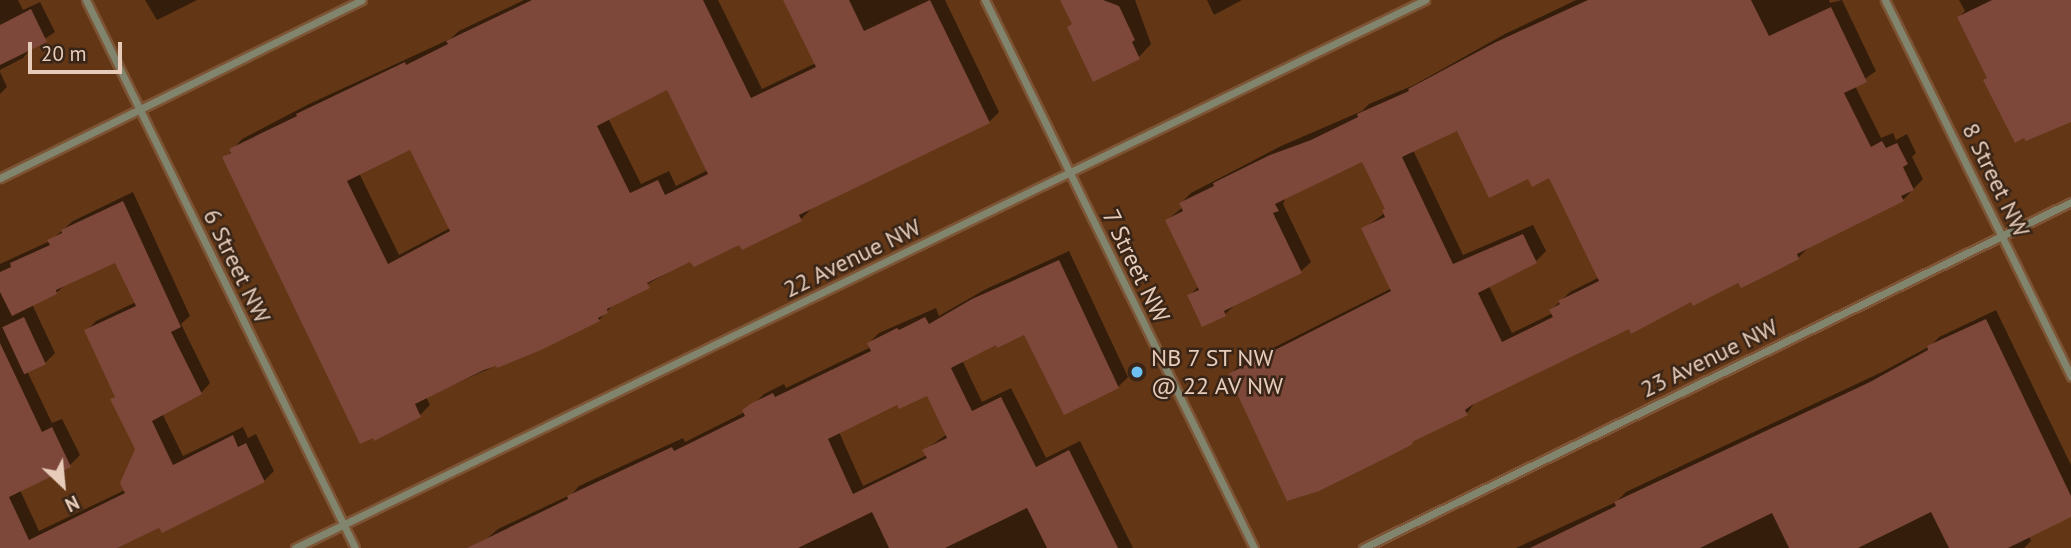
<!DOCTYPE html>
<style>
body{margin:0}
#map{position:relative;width:2071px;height:548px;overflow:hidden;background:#633715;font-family:"PT Sans",sans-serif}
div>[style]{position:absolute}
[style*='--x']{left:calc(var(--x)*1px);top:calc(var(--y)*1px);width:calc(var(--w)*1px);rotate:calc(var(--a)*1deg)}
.shadow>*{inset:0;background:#0007}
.building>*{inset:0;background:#7d4739;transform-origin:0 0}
.roads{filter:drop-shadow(2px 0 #7d5536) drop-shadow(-2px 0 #7d5536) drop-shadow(0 2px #7d5536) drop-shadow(0 -2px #7d5536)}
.minor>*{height:7px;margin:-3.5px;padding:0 3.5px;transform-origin:3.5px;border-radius:3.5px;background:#81856e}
.dots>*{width:19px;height:19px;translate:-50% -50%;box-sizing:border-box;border:4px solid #392517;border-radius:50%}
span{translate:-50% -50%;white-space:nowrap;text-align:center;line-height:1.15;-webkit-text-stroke:5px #392517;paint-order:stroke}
.street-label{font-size:24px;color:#e7ccba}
.poi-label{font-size:24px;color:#e7ccba}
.left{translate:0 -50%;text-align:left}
.north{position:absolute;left:28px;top:450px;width:70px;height:70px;-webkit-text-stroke:5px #392517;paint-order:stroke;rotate:154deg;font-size:19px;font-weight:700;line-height:28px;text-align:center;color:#e7ccba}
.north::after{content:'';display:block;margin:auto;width:24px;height:32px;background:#e7ccba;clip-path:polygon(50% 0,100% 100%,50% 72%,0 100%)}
.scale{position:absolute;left:28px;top:42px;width:94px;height:32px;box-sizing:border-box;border:4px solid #e7ccba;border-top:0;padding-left:9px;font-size:21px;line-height:24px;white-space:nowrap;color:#e7ccba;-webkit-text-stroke:5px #392517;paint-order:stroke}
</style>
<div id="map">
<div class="shadow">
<div style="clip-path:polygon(0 0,18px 0,23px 10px,40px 2px,55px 32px,31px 48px,23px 58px,0 70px)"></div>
<div style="clip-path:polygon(145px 0,197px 0,157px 20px)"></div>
<div style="clip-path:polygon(evenodd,524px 0,718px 0,762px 89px,816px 63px,785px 0,945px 0,999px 112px,989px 122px,811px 209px,801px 219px,690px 260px,616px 302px,599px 320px,426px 397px,430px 405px,420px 415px,225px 158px,242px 139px,309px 104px,450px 39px,459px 31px,524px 0,668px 88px,708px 170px,676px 186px,669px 171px,641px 184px,608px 118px,668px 88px,524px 0,411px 148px,450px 228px,399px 255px,359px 173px,411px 148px)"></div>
<div style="clip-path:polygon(1062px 0,1135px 0,1151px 44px,1139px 57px,1074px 23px)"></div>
<div style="clip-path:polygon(1207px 0,1242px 0,1214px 15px)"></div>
<div style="clip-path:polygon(evenodd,1576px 0,1829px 0,1830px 3px,1842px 0,1876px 71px,1855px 86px,1881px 138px,1893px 133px,1896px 140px,1907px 134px,1916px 153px,1912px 157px,1923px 179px,1903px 200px,1808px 248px,1798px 258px,1630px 326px,1476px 401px,1467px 413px,1300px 497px,1230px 375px,1239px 365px,1392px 288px,1363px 229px,1385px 213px,1386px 208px,1363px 159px,1286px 197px,1283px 204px,1311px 262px,1301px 271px,1235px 305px,1225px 314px,1189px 296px,1199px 286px,1167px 220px,1183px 207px,1181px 203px,1191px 193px,1281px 146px,1362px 111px,1369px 104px,1414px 85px,1505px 34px,1576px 0,1458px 128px,1529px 177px,1550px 176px,1600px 277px,1570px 292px,1551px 310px,1553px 313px,1512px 333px,1489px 286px,1536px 261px,1546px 251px,1533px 225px,1463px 255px,1413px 150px,1458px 128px)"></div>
<div style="clip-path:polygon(1959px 0,2071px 0,2071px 117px,1959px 17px,1965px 11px)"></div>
<div style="clip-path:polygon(0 72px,7px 87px,0 94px)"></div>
<div style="clip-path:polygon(evenodd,133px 192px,190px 316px,181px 324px,210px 383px,201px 393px,162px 413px,183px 456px,243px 427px,248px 438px,256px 434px,274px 471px,264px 481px,114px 548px,0 548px,0 264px,50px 241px,73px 221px,133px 192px,116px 261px,136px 302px,96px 321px,86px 331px,117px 395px,113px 399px,137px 449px,125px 490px,39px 531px,20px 490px,70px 465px,80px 455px,62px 419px,52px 423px,27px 371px,45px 363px,55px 353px,32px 304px,56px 293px,65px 285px,116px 261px)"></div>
<div style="clip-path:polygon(evenodd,1069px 251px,1128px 377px,1118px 387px,1025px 333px,996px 342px,962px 360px,982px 402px,1011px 388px,1046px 458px,1080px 441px,1133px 548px,476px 548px,498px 529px,572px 494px,579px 486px,683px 438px,685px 442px,745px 412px,764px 394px,784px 384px,786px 388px,871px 347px,869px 343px,879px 333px,936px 308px,939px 316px,984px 290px,1069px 251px,927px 393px,947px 434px,925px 450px,927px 455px,863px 486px,839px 432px,898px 403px,927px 393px)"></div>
<div style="clip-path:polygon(1996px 310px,2071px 465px,2071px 515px,2029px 536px,2031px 541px,2024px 548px,1516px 548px,1616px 502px,1626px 492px,1679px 467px,1882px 372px,1930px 346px,1939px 337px)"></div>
</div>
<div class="building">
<div style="clip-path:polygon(evenodd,532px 0,703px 0,751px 98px,816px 67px,783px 0,849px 0,864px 31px,930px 0,990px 123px,799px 215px,802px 221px,742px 250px,739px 245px,694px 267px,690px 262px,647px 283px,650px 288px,607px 309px,608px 313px,598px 318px,600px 321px,541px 350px,497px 368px,496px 366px,484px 370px,415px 404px,421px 417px,374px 441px,373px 438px,360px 444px,222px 157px,231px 153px,229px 149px,297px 116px,296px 114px,405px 62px,406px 65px,448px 44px,446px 41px,532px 0,667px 90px,708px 174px,665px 195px,658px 180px,630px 193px,597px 126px,667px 90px,532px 0,410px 150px,450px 231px,388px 264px,347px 181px,410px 150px)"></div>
<div style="clip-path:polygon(1060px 0,1103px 0,1119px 6px,1135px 40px,1132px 42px,1140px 59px,1093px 82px,1067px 27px,1072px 24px)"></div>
<div style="clip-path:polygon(evenodd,1588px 0,1751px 0,1769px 36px,1831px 7px,1867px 82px,1844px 93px,1871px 147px,1882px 141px,1886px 148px,1897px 143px,1908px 164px,1903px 167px,1914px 190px,1901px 196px,1904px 201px,1797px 254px,1799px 259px,1766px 276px,1741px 288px,1738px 283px,1693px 306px,1691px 302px,1631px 334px,1629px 329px,1472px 405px,1465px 410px,1468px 415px,1412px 442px,1413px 444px,1386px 458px,1319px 491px,1287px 501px,1228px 374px,1391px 291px,1361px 228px,1385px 217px,1382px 210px,1385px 209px,1362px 162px,1275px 204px,1279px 211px,1273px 213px,1302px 273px,1224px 311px,1226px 316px,1202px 327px,1187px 295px,1199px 290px,1165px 220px,1183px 211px,1179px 203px,1214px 186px,1213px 183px,1270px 155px,1311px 140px,1358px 117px,1357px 114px,1409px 91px,1408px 89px,1494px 43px,1588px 0,1457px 131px,1489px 198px,1528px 179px,1532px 187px,1549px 178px,1599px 281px,1558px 301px,1560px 304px,1549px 310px,1553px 317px,1502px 342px,1478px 293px,1537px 263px,1523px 234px,1453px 264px,1402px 157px,1457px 131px)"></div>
<div style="clip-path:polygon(1992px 0,2071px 0,2071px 122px,2026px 141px,2024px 138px,2015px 143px,1983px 80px,1987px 78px,1957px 17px)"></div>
<div style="clip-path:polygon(31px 9px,47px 42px,0 65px,0 25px)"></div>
<div style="clip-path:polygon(123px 201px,181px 327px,171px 332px,202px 394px,152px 421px,173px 465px,233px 435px,238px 447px,246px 443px,265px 482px,162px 533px,159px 528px,117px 548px,0 548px,0 343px,42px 432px,52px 427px,71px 467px,9px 497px,29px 540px,125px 493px,120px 483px,135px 449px,110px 399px,115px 397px,84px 330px,136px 306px,115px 263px,56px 290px,57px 294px,12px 316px,0 292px,0 272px,11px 267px,10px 263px,50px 245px,47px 240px,62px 233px,61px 230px)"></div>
<div style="clip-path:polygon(evenodd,1059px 260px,1119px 388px,1064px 415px,1024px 335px,997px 348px,996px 345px,951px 368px,972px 411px,1001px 397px,1036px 467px,1069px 450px,1118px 548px,1047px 548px,1027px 508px,945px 548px,889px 548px,872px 512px,798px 548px,467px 548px,568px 499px,567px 496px,672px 447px,674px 451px,745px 416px,742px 410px,752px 403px,773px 393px,775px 397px,871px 351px,867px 343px,897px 328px,899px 330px,925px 317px,929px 324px,972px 299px,1059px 260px,927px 396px,947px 438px,922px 450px,927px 458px,853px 494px,828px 439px,897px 405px,899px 409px,927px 396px)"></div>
<div style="left:24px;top:317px;width:52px;height:24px;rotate:65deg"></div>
<div style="clip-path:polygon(1986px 319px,2071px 496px,2071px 517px,2008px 548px,1949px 548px,1931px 512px,1858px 548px,1789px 548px,1772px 513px,1700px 548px,1530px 548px,1616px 506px,1614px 502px,1870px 382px,1928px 350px,1927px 346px)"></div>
</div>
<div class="roads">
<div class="minor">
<div style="--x:86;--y:0;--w:610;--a:63.85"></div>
<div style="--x:985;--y:0;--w:610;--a:63.85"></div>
<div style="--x:1885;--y:0;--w:420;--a:63.7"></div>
<div style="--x:0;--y:178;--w:403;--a:-26.2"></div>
<div style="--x:295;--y:548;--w:1256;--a:-25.87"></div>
<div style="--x:1363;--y:548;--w:788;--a:-26.04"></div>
</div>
</div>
<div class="dots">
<div style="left:1137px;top:372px;background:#6dc2f3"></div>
</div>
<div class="street-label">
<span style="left:1996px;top:180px;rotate:64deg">8 Street NW</span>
<span style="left:852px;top:258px;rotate:-26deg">22 Avenue NW</span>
<span style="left:237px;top:266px;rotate:64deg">6 Street NW</span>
<span style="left:1136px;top:266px;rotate:64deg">7 Street NW</span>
<span style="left:1709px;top:358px;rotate:-26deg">23 Avenue NW</span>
</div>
<div class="poi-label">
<span class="left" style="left:1151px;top:372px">NB 7 ST NW<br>@ 22 AV NW</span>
</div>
<div class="north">N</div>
<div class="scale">20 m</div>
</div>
